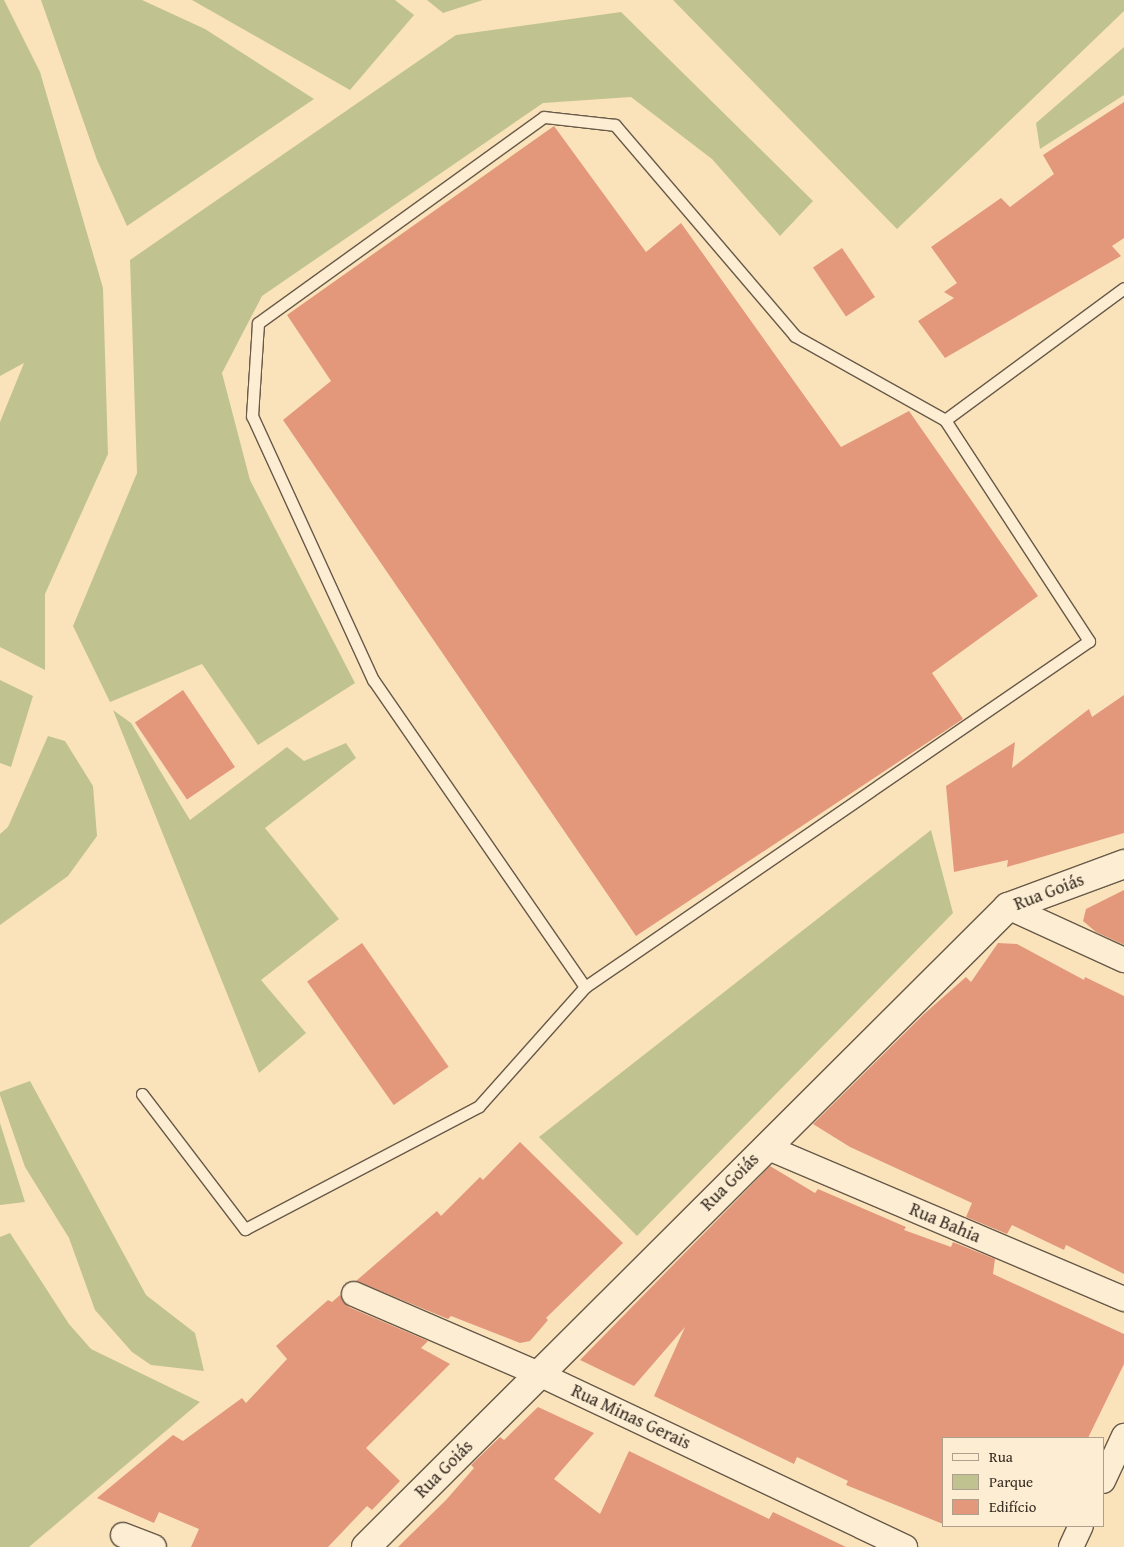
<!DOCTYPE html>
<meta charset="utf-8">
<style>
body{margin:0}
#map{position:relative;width:1124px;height:1547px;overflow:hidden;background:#fae3bb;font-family:"Gentium Book Plus",serif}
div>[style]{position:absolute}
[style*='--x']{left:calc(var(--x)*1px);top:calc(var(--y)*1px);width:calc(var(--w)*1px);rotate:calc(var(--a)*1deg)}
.green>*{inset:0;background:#c0c38f}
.building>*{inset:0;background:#e3987c;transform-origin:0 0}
.roads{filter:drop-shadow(1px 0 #685a48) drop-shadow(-1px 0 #685a48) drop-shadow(0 1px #685a48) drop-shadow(0 -1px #685a48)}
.service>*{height:11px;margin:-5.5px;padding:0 5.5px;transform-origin:5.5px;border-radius:5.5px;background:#fcedd3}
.minor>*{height:24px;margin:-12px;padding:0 12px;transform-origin:12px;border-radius:12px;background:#fcedd3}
.tertiary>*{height:28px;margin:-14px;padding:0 14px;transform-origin:14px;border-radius:14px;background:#fcedd3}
span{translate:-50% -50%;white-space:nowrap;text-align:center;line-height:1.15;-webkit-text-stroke:5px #fcedd3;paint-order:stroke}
.street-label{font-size:18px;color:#372c22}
.legend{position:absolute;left:942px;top:1437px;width:162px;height:90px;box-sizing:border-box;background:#fcedd3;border:1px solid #ada08c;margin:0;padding:6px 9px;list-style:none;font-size:15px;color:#372c22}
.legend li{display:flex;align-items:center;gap:10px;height:25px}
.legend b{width:25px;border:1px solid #ada08c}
</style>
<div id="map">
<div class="green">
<div style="clip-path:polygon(0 0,4px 0,40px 72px,103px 288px,108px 454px,45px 594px,45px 670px,0 647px,0 422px,24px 363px,0 376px)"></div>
<div style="clip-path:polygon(41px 0,142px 0,205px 29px,314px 99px,127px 226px,97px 160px)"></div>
<div style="clip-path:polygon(192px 0,395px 0,414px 15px,350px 90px)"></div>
<div style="clip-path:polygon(427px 0,483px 0,443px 13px)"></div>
<div style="clip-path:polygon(673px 0,1124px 0,1124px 11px,897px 229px)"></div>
<div style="clip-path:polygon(621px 12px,813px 201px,780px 236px,712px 159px,631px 97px,543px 103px,262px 296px,222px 373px,250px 480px,355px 683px,258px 745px,202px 664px,110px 702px,73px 626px,137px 473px,130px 260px,456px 35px)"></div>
<div style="clip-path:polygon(1124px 47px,1124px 95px,1040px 149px,1036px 123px)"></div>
<div style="clip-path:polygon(0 680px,33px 696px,11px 767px,0 763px)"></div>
<div style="clip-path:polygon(113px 710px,131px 723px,190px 820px,287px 747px,304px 761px,346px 743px,356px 758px,265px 828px,339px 919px,261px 980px,306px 1033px,259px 1073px)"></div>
<div style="clip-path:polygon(48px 736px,65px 741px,93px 786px,97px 836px,68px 876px,0 925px,0 834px,8px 827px)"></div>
<div style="clip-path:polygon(931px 830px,953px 913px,637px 1236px,539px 1137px)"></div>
<div style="clip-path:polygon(30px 1081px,146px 1295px,195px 1333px,204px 1371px,151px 1365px,132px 1352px,95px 1310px,69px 1238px,25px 1167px,0 1095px,0 1092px)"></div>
<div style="clip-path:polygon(0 1123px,25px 1202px,0 1205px)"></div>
<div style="clip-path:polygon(10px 1233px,69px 1324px,91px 1349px,200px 1402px,29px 1547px,0 1547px,0 1237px)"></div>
</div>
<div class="building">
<div style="clip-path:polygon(1124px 102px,1124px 238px,1112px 246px,1121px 256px,945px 358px,918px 321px,954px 298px,944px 292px,957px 283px,931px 247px,1001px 198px,1010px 207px,1054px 174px,1043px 155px)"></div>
<div style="clip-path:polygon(554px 126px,646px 252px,681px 223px,841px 447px,909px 411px,1038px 596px,932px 673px,963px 719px,636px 936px,283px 420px,331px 381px,287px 315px)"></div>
<div style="left:842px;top:248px;width:59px;height:35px;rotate:56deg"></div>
<div style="left:183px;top:690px;width:93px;height:58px;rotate:56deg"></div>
<div style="clip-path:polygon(1124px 695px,1124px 833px,1007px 867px,1008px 860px,954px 872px,946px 786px,1015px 742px,1012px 768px,1089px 709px,1092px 717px)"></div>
<div style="clip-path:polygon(1124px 890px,1124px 945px,1096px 932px,1083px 921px,1086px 909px)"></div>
<div style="left:362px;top:943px;width:151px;height:67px;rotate:55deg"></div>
<div style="clip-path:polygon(998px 943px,1017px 944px,1084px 980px,1085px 977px,1124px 996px,1124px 1274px,1066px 1245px,1064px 1250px,1012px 1225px,1007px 1234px,966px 1217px,972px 1203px,850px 1147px,813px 1124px,924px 1014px,966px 977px,971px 982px)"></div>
<div style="clip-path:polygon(520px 1142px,623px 1243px,546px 1318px,548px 1320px,530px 1341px,520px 1343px,451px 1316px,448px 1319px,356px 1281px,437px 1211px,441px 1216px,480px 1177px,483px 1180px)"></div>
<div style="clip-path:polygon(770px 1166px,815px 1193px,818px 1189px,906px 1227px,904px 1230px,951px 1247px,953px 1242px,995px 1259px,993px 1274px,1124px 1334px,1124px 1364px,1088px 1438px,943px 1438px,943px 1524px,846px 1485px,848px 1481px,797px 1457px,794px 1464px,654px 1396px,685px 1327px,634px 1386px,580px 1360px)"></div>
<div style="clip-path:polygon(340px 1295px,349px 1307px,428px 1341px,421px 1348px,450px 1364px,366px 1448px,400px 1481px,372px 1510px,367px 1506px,328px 1547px,191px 1547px,199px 1529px,159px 1512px,154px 1523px,97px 1498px,173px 1435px,183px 1441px,242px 1398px,246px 1403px,287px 1359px,276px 1346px,328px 1300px,332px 1302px)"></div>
<div style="clip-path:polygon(538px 1407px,594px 1433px,554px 1479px,600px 1514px,629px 1451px,769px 1519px,773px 1512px,846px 1547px,398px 1547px,446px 1500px,474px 1468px,471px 1465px,500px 1437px,504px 1440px)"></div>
</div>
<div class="roads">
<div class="service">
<div style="--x:544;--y:117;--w:71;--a:6.4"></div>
<div style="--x:615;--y:125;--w:277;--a:49.5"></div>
<div style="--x:795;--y:336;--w:172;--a:29.2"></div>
<div style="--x:945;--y:420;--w:264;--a:56.9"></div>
<div style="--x:1089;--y:641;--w:611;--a:145.53"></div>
<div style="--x:585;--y:987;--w:373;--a:-124.6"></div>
<div style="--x:373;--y:680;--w:290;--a:-114.6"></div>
<div style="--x:252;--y:416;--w:93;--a:-86.3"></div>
<div style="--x:258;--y:323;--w:352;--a:-35.8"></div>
<div style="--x:945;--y:420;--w:222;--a:-36.4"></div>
<div style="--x:142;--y:1094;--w:170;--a:52.7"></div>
<div style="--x:245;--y:1229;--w:264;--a:-27.7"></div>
<div style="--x:479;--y:1106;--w:159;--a:-48.3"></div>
</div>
<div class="minor">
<div style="--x:1008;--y:907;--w:128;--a:24.6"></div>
<div style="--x:766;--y:1147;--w:389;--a:23"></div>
<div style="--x:354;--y:1294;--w:202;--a:23.4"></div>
<div style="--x:539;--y:1374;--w:405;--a:25.3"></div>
<div style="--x:1103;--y:1481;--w:50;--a:-65"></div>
<div style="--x:123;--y:1535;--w:33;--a:21"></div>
<div style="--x:1071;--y:1547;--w:23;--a:-65"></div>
</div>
<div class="tertiary">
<div style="--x:366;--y:1547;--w:907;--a:-44.91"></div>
<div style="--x:1008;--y:907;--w:124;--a:-20.3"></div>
</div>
</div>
<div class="street-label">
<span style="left:1049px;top:892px;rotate:-21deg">Rua Goiás</span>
<span style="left:730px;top:1182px;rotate:-45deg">Rua Goiás</span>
<span style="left:945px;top:1223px;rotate:23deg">Rua Bahia</span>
<span style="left:631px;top:1417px;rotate:25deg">Rua Minas Gerais</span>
<span style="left:444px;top:1469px;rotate:-45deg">Rua Goiás</span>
</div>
<ul class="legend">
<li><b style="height:6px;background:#fcedd3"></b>Rua</li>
<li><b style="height:14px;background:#c0c38f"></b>Parque</li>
<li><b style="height:14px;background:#e3987c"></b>Edifício</li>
</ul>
</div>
